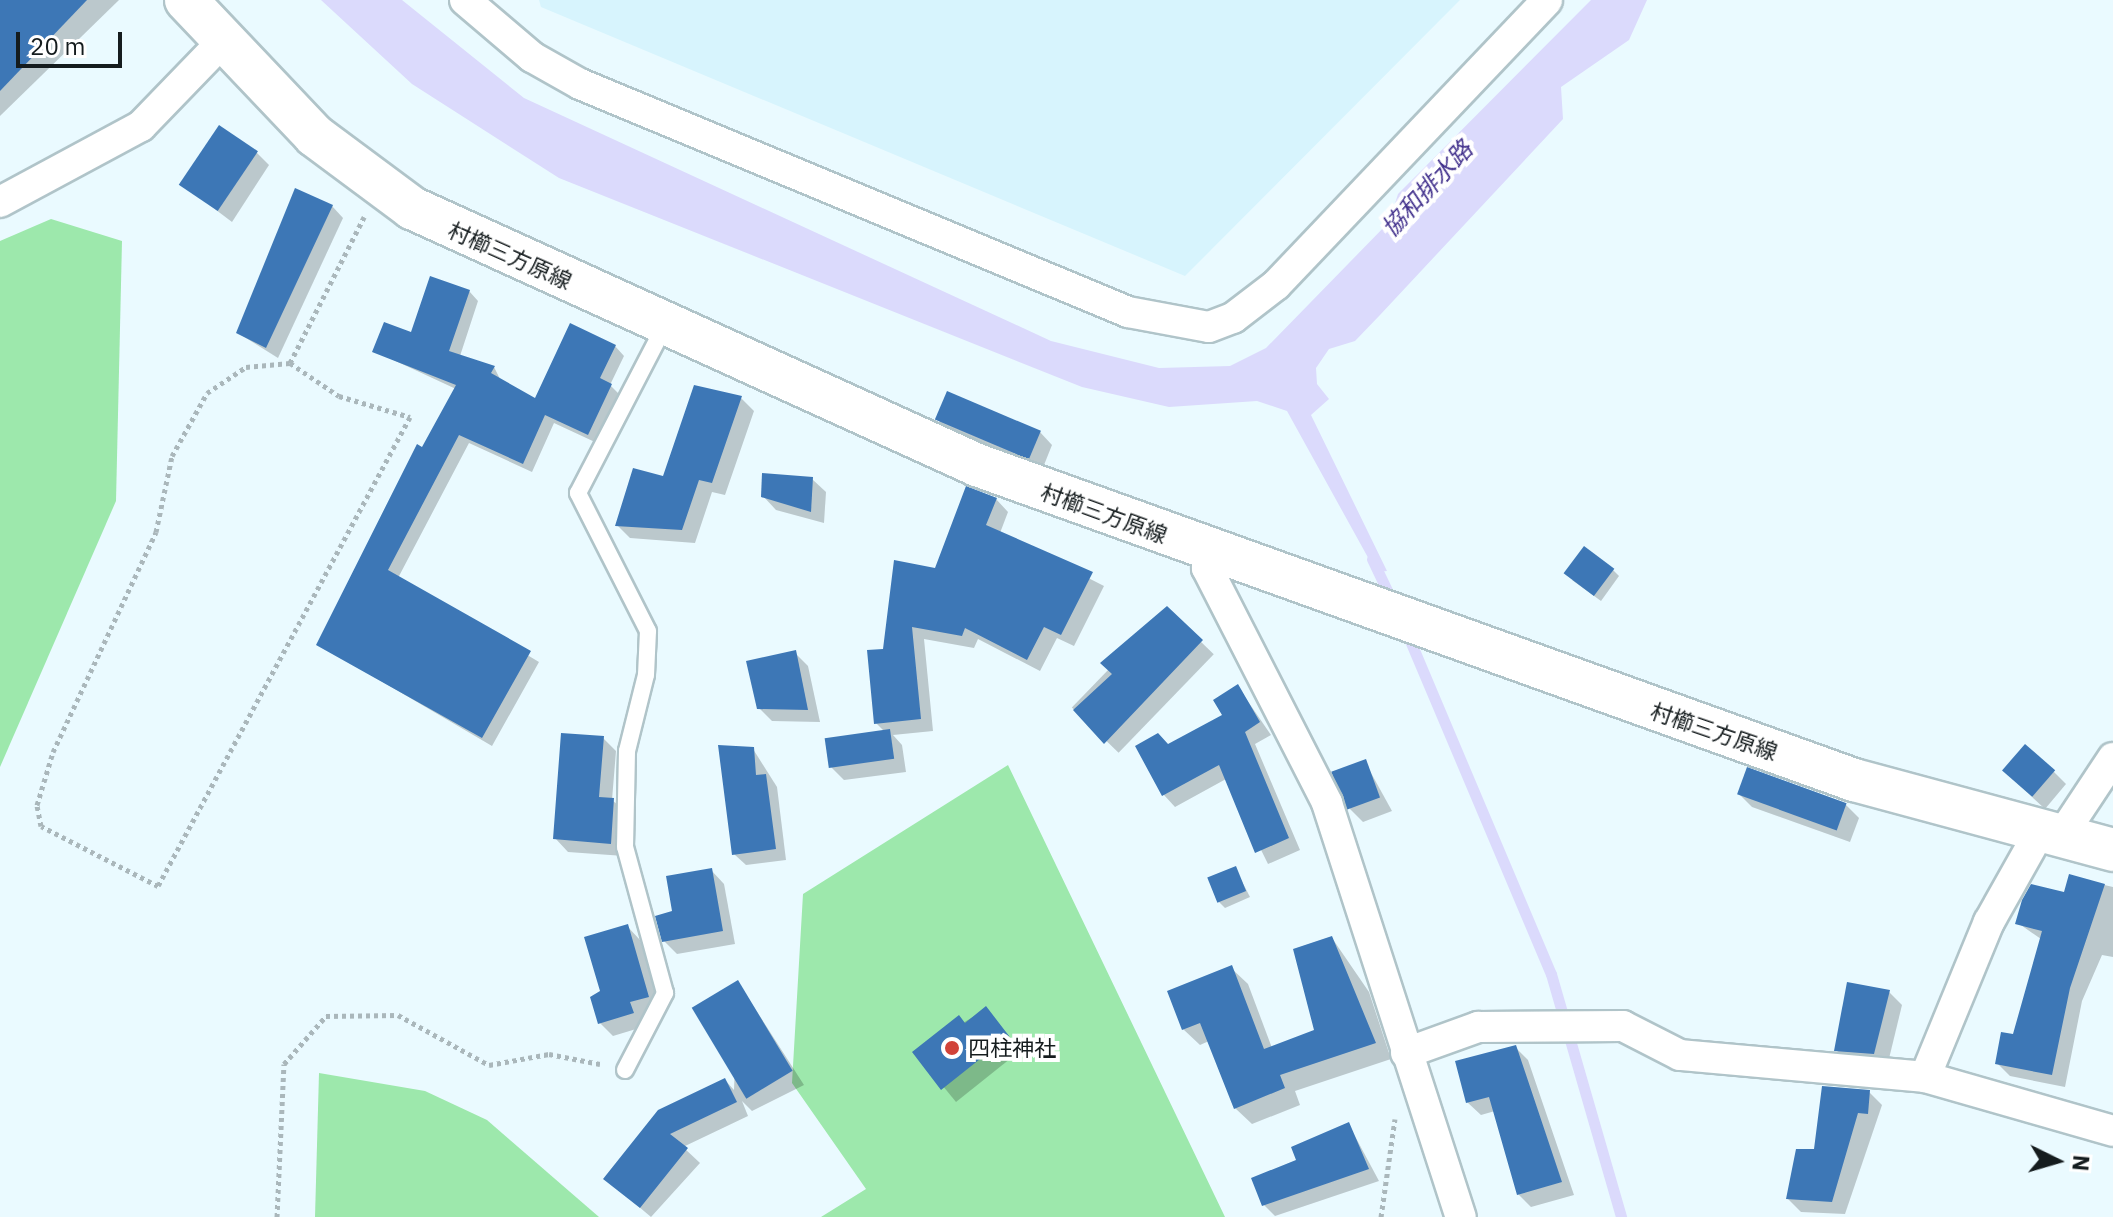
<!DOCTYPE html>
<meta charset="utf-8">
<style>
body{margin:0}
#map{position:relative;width:2113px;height:1217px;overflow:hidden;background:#eafaff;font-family:"IBM Plex Sans","Noto Sans JP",sans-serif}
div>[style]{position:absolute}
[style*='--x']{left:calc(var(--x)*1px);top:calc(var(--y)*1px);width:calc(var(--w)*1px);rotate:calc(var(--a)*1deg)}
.built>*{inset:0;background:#d7f4fd}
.green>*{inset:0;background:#9de8ac}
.water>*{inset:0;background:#dbdafc}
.shadow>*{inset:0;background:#0003;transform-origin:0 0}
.stream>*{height:11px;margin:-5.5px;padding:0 5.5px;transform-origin:5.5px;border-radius:5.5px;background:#dbdafc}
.building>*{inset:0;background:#3d77b6;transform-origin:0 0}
.path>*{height:5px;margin-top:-2.5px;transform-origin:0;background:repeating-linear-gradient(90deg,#aab7bb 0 4px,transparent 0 8px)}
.roads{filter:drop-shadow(2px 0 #b0c4c9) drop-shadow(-2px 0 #b0c4c9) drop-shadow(0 2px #b0c4c9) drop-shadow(0 -2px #b0c4c9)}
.lane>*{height:16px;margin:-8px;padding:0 8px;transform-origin:8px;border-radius:8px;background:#fff}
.street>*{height:30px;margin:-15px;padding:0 15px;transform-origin:15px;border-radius:15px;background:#fff}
.secondary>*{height:42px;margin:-21px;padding:0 21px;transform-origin:21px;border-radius:21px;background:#fff}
.dots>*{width:22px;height:22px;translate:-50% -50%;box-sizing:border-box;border:4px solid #fff;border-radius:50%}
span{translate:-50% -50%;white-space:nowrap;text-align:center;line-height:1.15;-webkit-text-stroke:8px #fff;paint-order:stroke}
.street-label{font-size:22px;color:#151c1e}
.poi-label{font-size:22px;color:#151c1e}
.left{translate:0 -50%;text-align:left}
.water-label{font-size:24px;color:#41308c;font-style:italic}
.north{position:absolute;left:2017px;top:1121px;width:80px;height:80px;-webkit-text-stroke:6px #fff;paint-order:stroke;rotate:95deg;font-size:22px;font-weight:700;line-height:32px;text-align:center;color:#151c1e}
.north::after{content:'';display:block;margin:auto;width:28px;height:36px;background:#151c1e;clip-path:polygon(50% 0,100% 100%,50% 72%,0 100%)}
.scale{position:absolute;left:16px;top:32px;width:106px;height:36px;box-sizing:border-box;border:4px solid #151c1e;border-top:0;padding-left:10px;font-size:24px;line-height:28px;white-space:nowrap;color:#151c1e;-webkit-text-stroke:6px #fff;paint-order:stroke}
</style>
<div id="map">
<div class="built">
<div style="clip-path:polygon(539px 0,1460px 0,1185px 276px,541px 7px)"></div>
</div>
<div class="green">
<div style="clip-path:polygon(51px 219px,122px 241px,116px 501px,0 767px,0 241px)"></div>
<div style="clip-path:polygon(1008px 765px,1225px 1217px,821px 1217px,866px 1189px,792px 1083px,803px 894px)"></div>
<div style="clip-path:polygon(319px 1073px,425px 1091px,487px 1120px,599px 1217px,315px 1217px)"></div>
</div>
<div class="water">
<div style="clip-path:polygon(321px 0,402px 0,524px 98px,1051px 341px,1159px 368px,1230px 366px,1266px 348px,1389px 222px,1398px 194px,1591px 0,1647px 0,1629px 40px,1561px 87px,1563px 119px,1380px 315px,1355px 341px,1329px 349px,1316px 368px,1317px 384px,1329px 399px,1311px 415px,1387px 571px,1376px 572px,1287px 411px,1257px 401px,1169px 407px,1082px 387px,559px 178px,412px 84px)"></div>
</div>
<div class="shadow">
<div style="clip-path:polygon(0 0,119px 0,0 116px)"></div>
<div style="clip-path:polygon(256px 152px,269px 165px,232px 222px,183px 185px)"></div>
<div style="clip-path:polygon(332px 206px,343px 218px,278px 358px,238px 333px)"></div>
<div style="clip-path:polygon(469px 291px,478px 301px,460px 356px,494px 367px,501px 381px,536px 400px,615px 346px,624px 356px,610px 385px,620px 395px,597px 443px,554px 423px,532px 472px,469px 443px,398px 578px,539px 662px,492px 746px,318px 644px,456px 389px,374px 351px,412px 335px)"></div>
<div style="clip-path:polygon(741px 398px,754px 411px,725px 495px,712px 492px,695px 543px,630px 538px,617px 525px)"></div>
<div style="clip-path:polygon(937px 419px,1039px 431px,1052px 445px,1042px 470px,950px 432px)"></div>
<div style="clip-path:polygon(812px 479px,826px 492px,824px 523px,776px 510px,763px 496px)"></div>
<div style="clip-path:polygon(996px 499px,1008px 512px,1000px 533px,1104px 586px,1074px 646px,1057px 638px,1040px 671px,978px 639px,974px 648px,924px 639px,933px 731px,893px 735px,902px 745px,906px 772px,844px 780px,831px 767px,885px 732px,876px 723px,885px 650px,936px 570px)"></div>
<div style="clip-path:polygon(1613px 570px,1619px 576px,1601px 601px,1572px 580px)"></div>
<div style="left:1167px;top:609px;width:65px;height:137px;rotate:44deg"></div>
<div style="clip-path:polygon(795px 653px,808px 666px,820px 722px,772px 721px,759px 708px)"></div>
<div style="clip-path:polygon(1238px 687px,1271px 735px,1255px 744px,1300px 850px,1268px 864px,1226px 779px,1175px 807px,1164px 795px,1168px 746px,1224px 716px)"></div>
<div style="clip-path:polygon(603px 738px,616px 751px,612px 800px,627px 813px,624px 856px,568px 852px,555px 838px)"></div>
<div style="clip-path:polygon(753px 749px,777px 787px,786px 860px,746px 865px,734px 854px)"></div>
<div style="clip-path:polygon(1365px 762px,1392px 811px,1363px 822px,1350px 809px)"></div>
<div style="clip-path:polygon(2053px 771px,2066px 784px,2045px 809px,2017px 783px)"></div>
<div style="clip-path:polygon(1739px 794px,1846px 805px,1859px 818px,1850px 842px,1752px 807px)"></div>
<div style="clip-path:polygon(1235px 868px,1250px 897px,1225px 908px,1219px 902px)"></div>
<div style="clip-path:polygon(711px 870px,724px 884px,735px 944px,677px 954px,664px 941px,675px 913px)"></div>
<div style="clip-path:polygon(2070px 877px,2113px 887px,2113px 957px,2102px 955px,2082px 1001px,2065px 1087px,2010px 1076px,1997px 1063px,2014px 1036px,2041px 939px,2018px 923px,2065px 895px)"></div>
<div style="clip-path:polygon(627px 926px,640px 940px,661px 1010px,642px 1015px,646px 1026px,613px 1036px,600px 1023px,602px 992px)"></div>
<div style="clip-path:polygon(1332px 938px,1369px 992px,1391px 1059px,1295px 1091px,1300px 1105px,1252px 1124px,1235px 1108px,1209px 1041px,1200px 1045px,1183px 1029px,1231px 968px,1248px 984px,1272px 1048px,1316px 1031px)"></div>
<div style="clip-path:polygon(738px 982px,804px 1085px,752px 1111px,742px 1101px,748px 1116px,683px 1147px,700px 1163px,651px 1217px,606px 1179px,725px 1080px,734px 1090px)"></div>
<div style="clip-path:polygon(1889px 992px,1902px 1005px,1887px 1067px,1849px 1063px,1836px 1050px)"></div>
<div style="clip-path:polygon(986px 1009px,1021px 1050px,956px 1102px,915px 1052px)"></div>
<div style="clip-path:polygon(1515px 1047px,1528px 1060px,1574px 1195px,1531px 1207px,1518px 1194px,1495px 1111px,1481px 1115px,1467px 1102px)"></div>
<div style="clip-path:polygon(1869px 1092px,1882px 1105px,1845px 1214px,1801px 1212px,1788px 1199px,1815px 1151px)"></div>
<div style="clip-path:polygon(1349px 1125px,1379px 1181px,1275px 1216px,1264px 1205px,1299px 1161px)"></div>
</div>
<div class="stream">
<div style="--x:1372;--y:559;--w:47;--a:64.5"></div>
<div style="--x:1406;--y:631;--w:372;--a:67.1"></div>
<div style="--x:1551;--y:974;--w:253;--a:73.9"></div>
</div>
<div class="building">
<div style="clip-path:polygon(0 0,87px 0,0 91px)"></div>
<div style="left:219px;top:125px;width:47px;height:72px;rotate:34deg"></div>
<div style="clip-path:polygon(295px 188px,333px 205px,266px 348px,236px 333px)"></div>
<div style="clip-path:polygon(430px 276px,470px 290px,449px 351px,495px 366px,491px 373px,535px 398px,570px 323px,616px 345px,600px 378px,612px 384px,588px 435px,545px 415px,523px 464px,459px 435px,388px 570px,531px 651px,482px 738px,316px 645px,417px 444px,422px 447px,456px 385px,372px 352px,384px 322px,411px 332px)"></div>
<div style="clip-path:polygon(694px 385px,742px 396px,712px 483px,699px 480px,682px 530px,615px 526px,633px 468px,663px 476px)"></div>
<div style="left:947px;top:391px;width:102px;height:31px;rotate:23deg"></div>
<div style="clip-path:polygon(762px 473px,813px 477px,811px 512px,761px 497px)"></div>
<div style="clip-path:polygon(966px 486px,997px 498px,986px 525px,1093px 572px,1061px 635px,1044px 627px,1027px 660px,965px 628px,962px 636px,912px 627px,921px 719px,874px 724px,867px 650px,883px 649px,894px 560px,935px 568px)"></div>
<div style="left:1584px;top:546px;width:38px;height:34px;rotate:37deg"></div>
<div style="clip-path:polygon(1167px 606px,1203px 640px,1104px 744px,1073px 710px,1112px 674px,1100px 663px)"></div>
<div style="clip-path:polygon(796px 650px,808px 710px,757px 709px,746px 661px)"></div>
<div style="clip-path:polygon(1238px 684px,1260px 722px,1245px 732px,1289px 838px,1255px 853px,1219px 765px,1162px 796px,1135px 746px,1158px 733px,1168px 744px,1222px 715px,1213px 700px)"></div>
<div style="left:890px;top:729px;width:30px;height:66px;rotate:82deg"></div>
<div style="clip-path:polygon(561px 733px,604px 736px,599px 797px,614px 798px,611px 844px,553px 839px)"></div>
<div style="left:2025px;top:744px;width:40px;height:35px;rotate:41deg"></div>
<div style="clip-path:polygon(718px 745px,754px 747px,756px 775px,766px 774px,776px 849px,732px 855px)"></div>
<div style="left:1366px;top:759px;width:41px;height:37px;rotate:70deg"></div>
<div style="left:1747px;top:767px;width:106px;height:29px;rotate:20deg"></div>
<div style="left:1236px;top:866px;width:27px;height:31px;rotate:68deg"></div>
<div style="clip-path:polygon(712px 868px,723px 931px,662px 942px,655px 916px,672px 911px,666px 876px)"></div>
<div style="clip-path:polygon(2069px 874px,2105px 884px,2070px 988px,2052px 1075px,1995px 1064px,2001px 1032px,2013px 1034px,2042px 931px,2015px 924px,2022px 900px,2031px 884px,2064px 892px)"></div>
<div style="clip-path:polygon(628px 924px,649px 997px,630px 1002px,634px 1013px,598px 1024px,590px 997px,600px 991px,584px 937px)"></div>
<div style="clip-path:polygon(1332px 936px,1376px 1043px,1280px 1075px,1285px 1088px,1234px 1109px,1200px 1023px,1182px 1030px,1167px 991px,1232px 965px,1264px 1049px,1314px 1030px,1293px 949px)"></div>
<div style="left:738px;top:980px;width:106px;height:54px;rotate:59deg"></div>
<div style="clip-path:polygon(1847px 982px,1890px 990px,1874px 1054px,1834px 1051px)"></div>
<div style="clip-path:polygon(986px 1006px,1009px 1036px,941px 1090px,912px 1052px,959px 1015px,965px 1023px)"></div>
<div style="clip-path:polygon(1516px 1045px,1562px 1182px,1517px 1195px,1489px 1097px,1466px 1103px,1455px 1061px)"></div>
<div style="clip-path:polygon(725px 1078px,737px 1102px,670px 1134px,688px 1148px,640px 1208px,603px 1179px,658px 1110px)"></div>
<div style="clip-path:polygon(1822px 1086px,1870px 1090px,1868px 1114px,1858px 1113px,1832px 1202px,1786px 1199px,1796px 1149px,1814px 1149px)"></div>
<div style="clip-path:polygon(1349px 1122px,1369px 1169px,1262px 1206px,1251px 1178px,1296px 1160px,1291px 1147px)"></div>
</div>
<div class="path">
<div style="--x:290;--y:363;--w:59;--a:34"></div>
<div style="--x:339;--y:396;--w:74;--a:16.5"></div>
<div style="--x:410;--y:417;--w:532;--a:118.25"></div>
<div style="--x:158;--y:886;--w:131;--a:-152.9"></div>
<div style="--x:41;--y:826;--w:21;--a:-101"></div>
<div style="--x:37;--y:805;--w:55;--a:-73.2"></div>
<div style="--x:53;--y:752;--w:243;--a:-64.9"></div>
<div style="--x:156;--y:532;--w:78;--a:-78.1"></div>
<div style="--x:172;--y:456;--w:72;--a:-60.9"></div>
<div style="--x:207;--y:393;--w:47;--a:-33.7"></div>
<div style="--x:246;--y:367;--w:44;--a:-5.2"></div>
<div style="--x:290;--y:363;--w:164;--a:-63.1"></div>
<div style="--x:277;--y:1217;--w:153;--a:-87.4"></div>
<div style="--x:284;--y:1064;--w:64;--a:-48.8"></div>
<div style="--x:326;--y:1016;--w:72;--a:-0.8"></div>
<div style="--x:398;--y:1015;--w:104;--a:28.8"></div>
<div style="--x:489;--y:1065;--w:61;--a:-10.4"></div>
<div style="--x:549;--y:1054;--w:52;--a:11.1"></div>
<div style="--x:1381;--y:1217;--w:99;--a:-81.9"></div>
</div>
<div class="roads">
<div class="lane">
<div style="--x:625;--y:1070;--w:87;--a:-62.5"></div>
<div style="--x:665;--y:993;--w:151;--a:-105.3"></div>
<div style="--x:625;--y:847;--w:96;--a:-88.8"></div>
<div style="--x:627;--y:751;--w:78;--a:-76"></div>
<div style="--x:646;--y:675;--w:44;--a:-87.4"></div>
<div style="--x:648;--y:631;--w:155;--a:-116.9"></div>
<div style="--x:578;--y:493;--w:189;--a:-62.6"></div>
</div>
<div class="street">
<div style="--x:465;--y:0;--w:88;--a:40.4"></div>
<div style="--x:532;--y:57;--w:55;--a:29.4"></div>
<div style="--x:580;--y:84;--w:594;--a:22.59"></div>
<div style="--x:1128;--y:312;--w:82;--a:10.5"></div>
<div style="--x:1209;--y:327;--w:26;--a:-21"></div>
<div style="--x:1233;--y:318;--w:54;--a:-37.5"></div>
<div style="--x:1276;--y:285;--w:393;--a:-46.4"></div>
<div style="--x:0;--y:202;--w:160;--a:-28.3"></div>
<div style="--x:141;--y:126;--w:121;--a:-46"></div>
<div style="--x:1208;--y:552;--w:16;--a:94"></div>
<div style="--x:1207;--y:568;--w:264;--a:62.9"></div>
<div style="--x:1327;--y:803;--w:435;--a:72.1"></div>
<div style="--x:2060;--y:838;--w:96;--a:-56.5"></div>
<div style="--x:1406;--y:1053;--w:77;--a:-19.9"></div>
<div style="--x:1478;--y:1027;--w:145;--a:-0.4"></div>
<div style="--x:1623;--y:1026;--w:64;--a:27"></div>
<div style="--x:1680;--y:1055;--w:246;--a:5.1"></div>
<div style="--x:1925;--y:1077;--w:196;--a:16"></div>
<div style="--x:1925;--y:1077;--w:168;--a:-67.6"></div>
<div style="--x:1989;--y:922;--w:102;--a:-60.7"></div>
</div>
<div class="secondary">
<div style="--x:186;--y:0;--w:187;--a:46.5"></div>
<div style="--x:315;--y:136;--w:121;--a:36.6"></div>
<div style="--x:412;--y:208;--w:621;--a:24.46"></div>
<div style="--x:977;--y:465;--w:932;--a:19.76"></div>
<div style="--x:1854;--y:780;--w:268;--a:15.1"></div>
</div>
</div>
<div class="dots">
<div style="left:952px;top:1048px;background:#d14339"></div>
</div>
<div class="street-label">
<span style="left:510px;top:255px;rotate:24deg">村櫛三方原線</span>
<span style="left:1104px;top:513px;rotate:20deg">村櫛三方原線</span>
<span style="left:1714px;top:731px;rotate:19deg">村櫛三方原線</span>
</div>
<div class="poi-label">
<span class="left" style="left:968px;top:1048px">四柱神社</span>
</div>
<div class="water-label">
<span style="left:1427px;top:189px;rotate:-47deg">協和排水路</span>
</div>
<div class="north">N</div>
<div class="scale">20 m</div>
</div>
